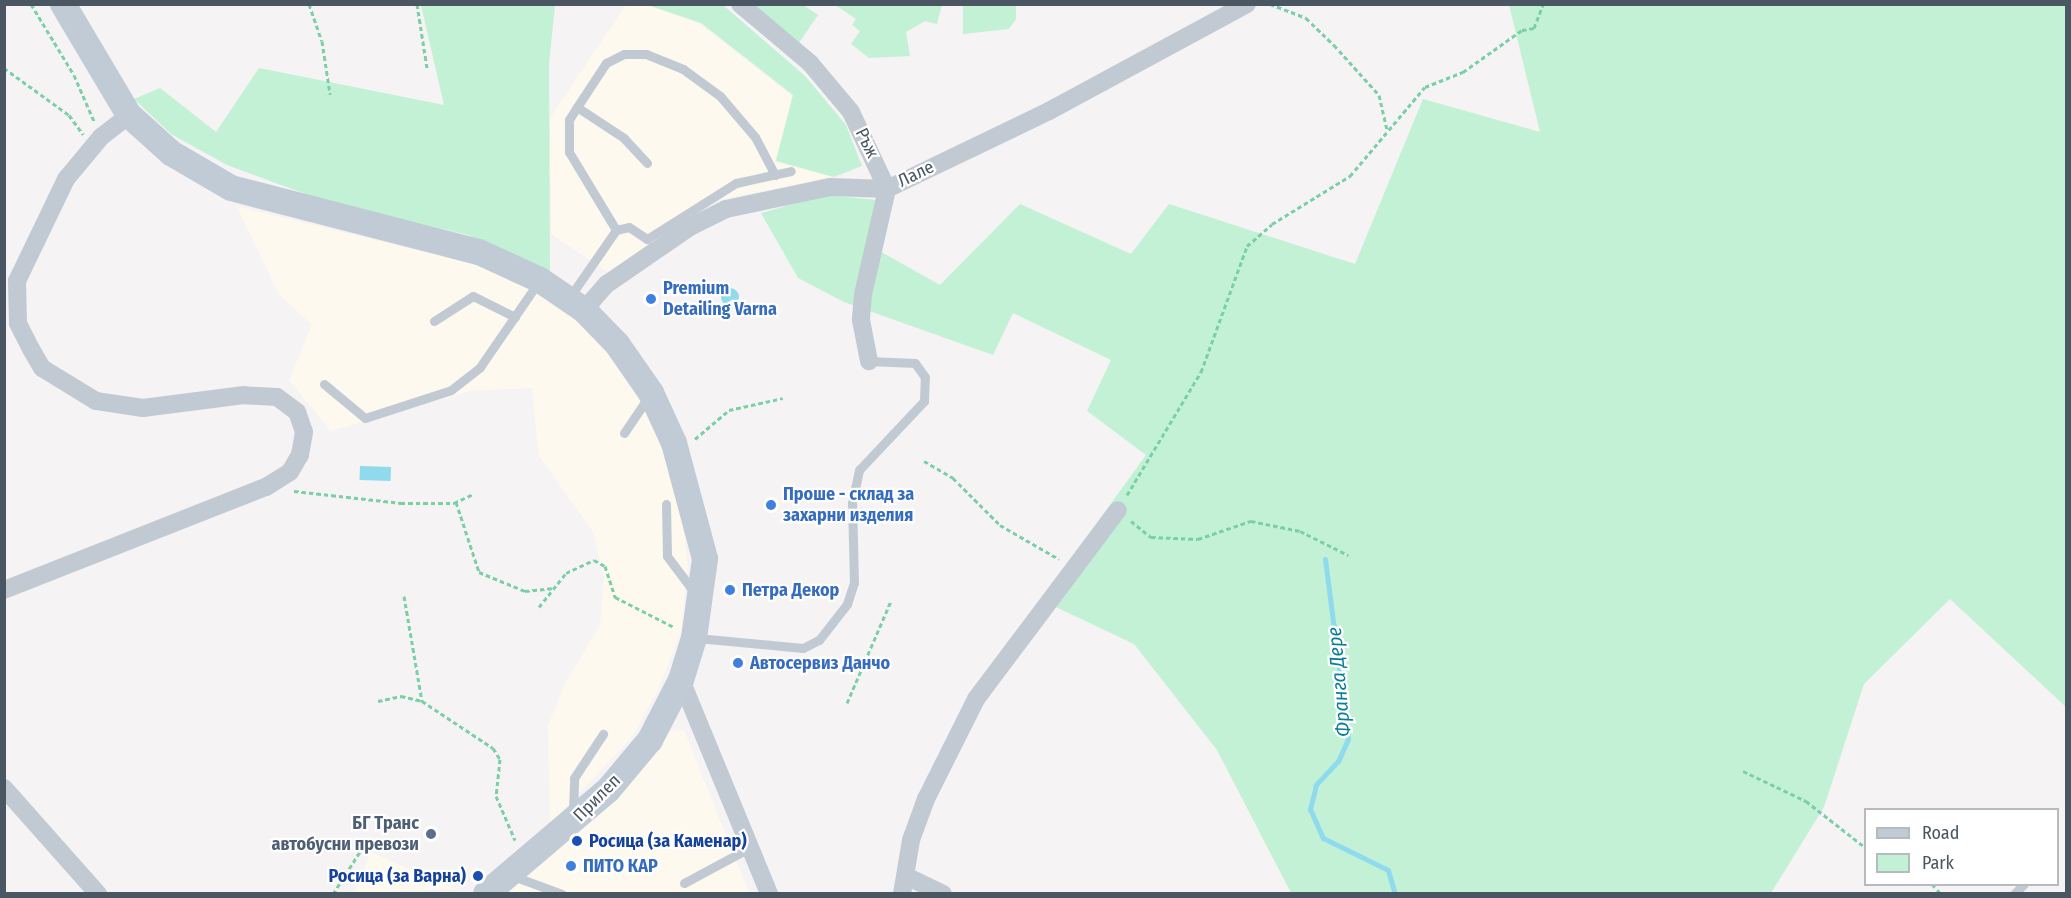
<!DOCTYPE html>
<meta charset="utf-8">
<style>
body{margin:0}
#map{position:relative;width:2071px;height:898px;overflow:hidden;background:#f5f3f3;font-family:"Fira Sans Condensed",sans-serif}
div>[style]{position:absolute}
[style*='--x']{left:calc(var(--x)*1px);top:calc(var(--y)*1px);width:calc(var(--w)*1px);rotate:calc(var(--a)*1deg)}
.commercial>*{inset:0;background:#fdf9ef}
.green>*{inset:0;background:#c3f1d5}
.water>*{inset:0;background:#90daee;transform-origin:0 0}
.round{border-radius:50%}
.stream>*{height:5px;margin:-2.5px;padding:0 2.5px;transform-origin:2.5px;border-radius:2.5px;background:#90daee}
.path>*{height:3px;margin-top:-1.5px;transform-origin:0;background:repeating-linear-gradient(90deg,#7ad0a6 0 4.5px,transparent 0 7.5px)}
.lane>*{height:9px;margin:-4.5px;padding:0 4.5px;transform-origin:4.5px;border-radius:4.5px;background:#c1cad2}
.street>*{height:18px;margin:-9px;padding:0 9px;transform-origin:9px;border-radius:9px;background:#c1cad2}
.secondary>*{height:26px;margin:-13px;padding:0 13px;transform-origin:13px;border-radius:13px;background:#c1cbd6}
.dots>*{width:16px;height:16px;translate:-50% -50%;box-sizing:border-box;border:3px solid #fff;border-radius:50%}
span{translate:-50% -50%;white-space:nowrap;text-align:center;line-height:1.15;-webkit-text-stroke:4.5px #fff;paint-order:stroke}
.street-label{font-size:18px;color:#4a5661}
.shop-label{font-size:18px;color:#366cbe;font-weight:700}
.left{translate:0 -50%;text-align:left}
.service-label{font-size:18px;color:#4e5e75;font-weight:700}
.right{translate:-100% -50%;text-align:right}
.transit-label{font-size:18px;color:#164399;font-weight:700}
.water-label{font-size:20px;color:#0c7c9b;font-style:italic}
.frame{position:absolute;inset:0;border:6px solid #4a5661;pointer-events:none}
.legend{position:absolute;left:1864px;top:808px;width:195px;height:78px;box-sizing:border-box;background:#fff;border:2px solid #b7bbc0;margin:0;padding:8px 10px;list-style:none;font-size:18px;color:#4a5661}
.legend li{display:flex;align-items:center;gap:12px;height:30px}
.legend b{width:30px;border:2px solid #b7bbc0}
</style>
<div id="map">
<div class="commercial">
<div style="clip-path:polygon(626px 5px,646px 5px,700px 24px,792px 96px,775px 162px,832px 177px,713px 201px,609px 273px,551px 234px,550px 118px)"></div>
<div style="clip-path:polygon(236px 206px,494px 269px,548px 295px,590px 328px,631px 378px,658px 432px,680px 500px,688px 566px,681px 631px,660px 686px,633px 736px,550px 824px,548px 726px,566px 681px,600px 625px,604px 577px,593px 532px,539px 456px,532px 388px,470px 391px,331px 431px,289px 380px,312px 325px,279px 294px)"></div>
<div style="clip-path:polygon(684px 730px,749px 893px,500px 894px,665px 731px)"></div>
<div style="clip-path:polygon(371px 852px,455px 889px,354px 893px)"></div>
</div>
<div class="green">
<div style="clip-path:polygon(421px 5px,555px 5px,549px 64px,550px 271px,468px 235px,322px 200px,227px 165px,171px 134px,134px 99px,160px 88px,216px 132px,259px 68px,444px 105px)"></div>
<div style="clip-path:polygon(648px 5px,723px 5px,805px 76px,846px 125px,862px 166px,834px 177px,776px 161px,793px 95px,701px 23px)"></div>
<div style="clip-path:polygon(740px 5px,803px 5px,818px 15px,794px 50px)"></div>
<div style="clip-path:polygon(835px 5px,942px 4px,942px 5px,937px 24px,925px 21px,906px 32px,910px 56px,869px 58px,851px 44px,860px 31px,852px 25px,856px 19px)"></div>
<div style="clip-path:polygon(963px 5px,1016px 5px,1016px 19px,1009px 29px,963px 34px)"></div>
<div style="clip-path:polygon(1509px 5px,2066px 5px,2066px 707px,1950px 599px,1864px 684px,1824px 807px,1771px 893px,1291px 893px,1217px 750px,1134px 644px,1041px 600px,1146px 455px,1087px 411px,1111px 360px,1013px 313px,993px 355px,844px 302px,798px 278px,761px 213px,825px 195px,878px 200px,867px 244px,940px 285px,1020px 204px,1131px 254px,1169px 204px,1355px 264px,1423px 99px,1540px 132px)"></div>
</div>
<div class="water">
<div class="round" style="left:721px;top:288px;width:18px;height:18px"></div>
<div style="left:360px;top:466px;width:31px;height:14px;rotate:2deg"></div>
</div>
<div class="stream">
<div style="--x:1325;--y:559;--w:181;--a:82.7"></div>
<div style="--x:1348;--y:739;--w:24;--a:114"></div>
<div style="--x:1338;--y:761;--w:33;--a:133"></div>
<div style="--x:1316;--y:785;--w:25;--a:104"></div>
<div style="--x:1310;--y:809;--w:32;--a:66"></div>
<div style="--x:1323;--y:838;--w:72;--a:26.2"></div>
<div style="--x:1388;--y:870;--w:25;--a:74"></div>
</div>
<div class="path">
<div style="--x:31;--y:4;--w:83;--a:58.8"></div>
<div style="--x:74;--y:75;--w:50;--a:66.5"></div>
<div style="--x:309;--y:4;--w:39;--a:71"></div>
<div style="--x:322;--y:41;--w:54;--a:81.4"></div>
<div style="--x:417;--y:4;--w:65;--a:81.1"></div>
<div style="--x:1270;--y:4;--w:39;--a:21"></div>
<div style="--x:1306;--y:18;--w:39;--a:44"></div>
<div style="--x:1334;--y:45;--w:67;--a:48"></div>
<div style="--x:1379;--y:95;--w:36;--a:77"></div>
<div style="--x:4;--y:68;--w:80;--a:35.9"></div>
<div style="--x:69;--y:115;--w:24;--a:54"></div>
<div style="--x:695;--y:439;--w:45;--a:-40.5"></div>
<div style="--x:729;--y:410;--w:55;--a:-12.5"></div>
<div style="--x:924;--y:461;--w:34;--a:30"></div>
<div style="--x:953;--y:478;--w:66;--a:45"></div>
<div style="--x:1000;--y:525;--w:68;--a:30"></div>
<div style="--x:294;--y:491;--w:108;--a:6.4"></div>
<div style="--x:401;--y:503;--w:53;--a:0"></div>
<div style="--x:454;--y:503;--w:21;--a:-25"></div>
<div style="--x:1127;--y:495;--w:144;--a:-59"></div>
<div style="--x:1201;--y:372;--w:134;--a:-69.9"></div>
<div style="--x:1247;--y:246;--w:33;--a:-41"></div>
<div style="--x:1272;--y:224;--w:92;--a:-31.6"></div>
<div style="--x:1350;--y:176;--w:116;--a:-49.9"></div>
<div style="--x:1425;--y:87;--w:41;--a:-21.5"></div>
<div style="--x:1463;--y:72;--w:72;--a:-35.4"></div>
<div style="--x:1522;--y:30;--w:12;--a:-9"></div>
<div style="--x:1534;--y:28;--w:26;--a:-69"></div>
<div style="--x:456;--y:502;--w:74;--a:71.8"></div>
<div style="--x:479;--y:572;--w:50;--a:22.4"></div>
<div style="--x:525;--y:591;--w:27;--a:-6"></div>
<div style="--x:1131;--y:521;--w:26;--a:39"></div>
<div style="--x:1151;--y:537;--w:47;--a:2.4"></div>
<div style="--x:1198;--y:539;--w:56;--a:-18.8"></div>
<div style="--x:1251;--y:521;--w:50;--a:11.5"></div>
<div style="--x:1300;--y:531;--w:54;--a:26.6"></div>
<div style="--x:404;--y:596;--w:107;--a:80.3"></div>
<div style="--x:539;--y:607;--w:43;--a:-51.5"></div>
<div style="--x:566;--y:573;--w:31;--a:-25"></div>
<div style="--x:594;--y:560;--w:13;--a:29"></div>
<div style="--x:605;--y:566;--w:33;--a:72"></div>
<div style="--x:615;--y:597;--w:66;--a:27"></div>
<div style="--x:378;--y:701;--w:24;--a:-12"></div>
<div style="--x:401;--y:696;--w:22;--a:13"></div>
<div style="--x:422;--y:701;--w:85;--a:33.5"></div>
<div style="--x:493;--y:748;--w:13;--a:58"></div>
<div style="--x:500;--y:759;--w:37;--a:96"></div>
<div style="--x:496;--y:796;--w:48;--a:66.6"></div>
<div style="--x:847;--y:703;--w:111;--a:-66.7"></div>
<div style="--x:1743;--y:771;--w:70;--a:25.5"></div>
<div style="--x:1806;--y:801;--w:76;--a:38.1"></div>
<div style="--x:1932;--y:884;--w:13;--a:48"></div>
<div style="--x:333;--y:894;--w:52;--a:-57.5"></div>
</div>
<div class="lane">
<div style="--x:577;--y:107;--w:15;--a:122"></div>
<div style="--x:569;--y:120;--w:32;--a:90"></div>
<div style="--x:569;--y:152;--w:91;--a:58.9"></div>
<div style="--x:647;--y:163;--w:34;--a:-133"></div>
<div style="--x:624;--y:138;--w:56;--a:-146.6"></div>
<div style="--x:577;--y:107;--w:53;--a:-56.6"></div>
<div style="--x:606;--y:63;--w:20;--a:-27"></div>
<div style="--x:624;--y:54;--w:22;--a:0"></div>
<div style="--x:646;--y:54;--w:40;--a:22"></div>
<div style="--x:683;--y:69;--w:46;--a:36.1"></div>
<div style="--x:720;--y:96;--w:54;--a:49.5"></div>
<div style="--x:755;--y:137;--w:43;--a:62.2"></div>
<div style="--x:569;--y:298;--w:83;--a:-55.3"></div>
<div style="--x:616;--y:230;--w:13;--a:-13"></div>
<div style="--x:629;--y:227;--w:22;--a:34"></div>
<div style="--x:647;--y:239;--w:105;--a:-32.2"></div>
<div style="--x:736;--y:183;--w:56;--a:-12.3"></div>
<div style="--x:434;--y:321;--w:46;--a:-32.7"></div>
<div style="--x:473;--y:296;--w:47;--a:26.6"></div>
<div style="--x:324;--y:384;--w:53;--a:39.7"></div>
<div style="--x:365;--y:418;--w:90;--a:-18"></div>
<div style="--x:451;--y:390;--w:37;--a:-38"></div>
<div style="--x:480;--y:367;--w:104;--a:-55.5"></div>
<div style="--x:624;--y:433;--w:45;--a:-56"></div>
<div style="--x:666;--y:504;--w:52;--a:88.9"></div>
<div style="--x:667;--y:556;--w:50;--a:53.1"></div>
<div style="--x:697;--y:638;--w:106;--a:5.4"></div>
<div style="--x:803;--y:648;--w:18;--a:-27"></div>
<div style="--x:819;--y:640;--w:46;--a:-52.1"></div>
<div style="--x:847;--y:604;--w:22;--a:-72"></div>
<div style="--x:854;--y:583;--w:80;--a:-91.4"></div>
<div style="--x:852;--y:503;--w:34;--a:-78"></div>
<div style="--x:859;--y:470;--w:95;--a:-46.7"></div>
<div style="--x:924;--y:401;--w:24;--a:-88"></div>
<div style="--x:925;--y:377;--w:17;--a:-126"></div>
<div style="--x:915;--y:363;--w:46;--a:-177.5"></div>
<div style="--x:573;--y:813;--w:35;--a:-88"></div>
<div style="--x:574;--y:778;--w:53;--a:-56.6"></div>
<div style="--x:513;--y:876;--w:52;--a:20.2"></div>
<div style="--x:684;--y:883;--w:76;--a:-28.2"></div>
<div style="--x:2014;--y:894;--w:14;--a:-45"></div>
</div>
<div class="street">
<div style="--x:740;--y:4;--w:92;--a:40.1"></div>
<div style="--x:810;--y:63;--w:64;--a:50.1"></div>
<div style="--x:851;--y:112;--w:85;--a:64.9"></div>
<div style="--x:887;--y:189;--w:109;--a:102.8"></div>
<div style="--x:863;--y:295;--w:25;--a:95"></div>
<div style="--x:861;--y:320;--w:42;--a:79"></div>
<div style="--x:584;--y:310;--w:35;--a:-49"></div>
<div style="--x:607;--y:284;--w:101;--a:-34.5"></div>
<div style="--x:690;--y:227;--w:40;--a:-26.6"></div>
<div style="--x:726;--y:209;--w:106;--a:-11.9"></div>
<div style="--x:830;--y:187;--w:57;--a:2"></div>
<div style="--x:887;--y:189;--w:180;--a:-25.7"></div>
<div style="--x:1049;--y:111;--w:225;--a:-28.4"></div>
<div style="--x:4;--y:590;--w:282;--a:-21.5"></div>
<div style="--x:266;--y:487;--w:28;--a:-32"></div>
<div style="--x:290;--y:472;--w:20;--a:-60"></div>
<div style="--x:300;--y:455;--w:23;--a:-80"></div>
<div style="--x:304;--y:432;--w:21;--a:-109"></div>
<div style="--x:297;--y:412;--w:25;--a:-143"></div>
<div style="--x:277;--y:397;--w:33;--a:-177"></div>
<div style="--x:244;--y:395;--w:102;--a:172.7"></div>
<div style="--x:143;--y:408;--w:48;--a:-171.5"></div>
<div style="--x:96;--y:401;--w:63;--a:-148.6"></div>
<div style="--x:42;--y:368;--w:22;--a:-120"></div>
<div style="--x:31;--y:349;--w:29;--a:-117"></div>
<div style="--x:18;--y:323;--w:42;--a:-91.4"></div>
<div style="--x:17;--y:281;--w:113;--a:-64.3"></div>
<div style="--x:66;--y:179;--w:55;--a:-50.2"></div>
<div style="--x:101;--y:137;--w:36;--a:-38"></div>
<div style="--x:681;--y:680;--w:231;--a:67.6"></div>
<div style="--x:4;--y:788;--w:142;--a:48.4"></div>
<div style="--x:906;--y:876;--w:41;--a:25.9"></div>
<div style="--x:902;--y:894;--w:55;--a:-80.5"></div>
<div style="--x:911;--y:840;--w:44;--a:-69.9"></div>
<div style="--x:926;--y:799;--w:112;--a:-63.4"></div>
<div style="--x:976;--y:699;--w:236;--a:-53.1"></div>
</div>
<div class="secondary">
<div style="--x:63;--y:4;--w:129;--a:59.3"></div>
<div style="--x:129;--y:115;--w:57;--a:42.1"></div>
<div style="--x:171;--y:153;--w:69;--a:30.3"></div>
<div style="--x:231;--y:188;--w:256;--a:14.5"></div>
<div style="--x:479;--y:252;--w:67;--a:24.7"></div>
<div style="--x:540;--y:280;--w:53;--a:34.3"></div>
<div style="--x:584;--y:310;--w:47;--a:45.9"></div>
<div style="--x:617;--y:344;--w:60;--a:55.2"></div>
<div style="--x:651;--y:393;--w:55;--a:65.3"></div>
<div style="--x:674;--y:443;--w:120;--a:75"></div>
<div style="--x:705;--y:559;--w:80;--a:97.9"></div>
<div style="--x:694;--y:638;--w:44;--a:107.2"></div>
<div style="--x:681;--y:680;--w:68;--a:117.3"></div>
<div style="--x:650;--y:740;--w:65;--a:130"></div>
<div style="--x:608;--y:790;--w:160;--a:139.6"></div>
</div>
<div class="dots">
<div style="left:651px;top:299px;background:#3f7fe0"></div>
<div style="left:771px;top:505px;background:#3f7fe0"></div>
<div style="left:730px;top:590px;background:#3f7fe0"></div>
<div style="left:738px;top:663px;background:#3f7fe0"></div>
<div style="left:431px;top:834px;background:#5c6f8a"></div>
<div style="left:577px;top:841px;background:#1a4fb4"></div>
<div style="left:571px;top:866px;background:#3f7fe0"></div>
<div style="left:478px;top:876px;background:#1a4fb4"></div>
</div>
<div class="street-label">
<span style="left:867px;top:143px;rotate:64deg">Ръж</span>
<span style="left:916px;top:174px;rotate:-26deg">Лале</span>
<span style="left:597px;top:798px;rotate:-45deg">Прилеп</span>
</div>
<div class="shop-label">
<span class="left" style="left:663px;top:299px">Premium<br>Detailing Varna</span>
<span class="left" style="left:783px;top:505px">Проше - склад за<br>захарни изделия</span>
<span class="left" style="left:742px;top:590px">Петра Декор</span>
<span class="left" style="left:750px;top:663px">Автосервиз Данчо</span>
<span class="left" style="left:583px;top:866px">ПИТО КАР</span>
</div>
<div class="service-label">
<span class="right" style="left:419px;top:834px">БГ Транс<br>автобусни превози</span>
</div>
<div class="transit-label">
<span class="left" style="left:589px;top:841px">Росица (за Каменар)</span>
<span class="right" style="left:466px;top:876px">Росица (за Варна)</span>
</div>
<div class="water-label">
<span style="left:1339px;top:682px;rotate:-95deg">Франга Дере</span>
</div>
<div class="frame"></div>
<ul class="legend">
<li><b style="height:8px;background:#c1cbd6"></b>Road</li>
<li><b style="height:16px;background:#c3f1d5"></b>Park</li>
</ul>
</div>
